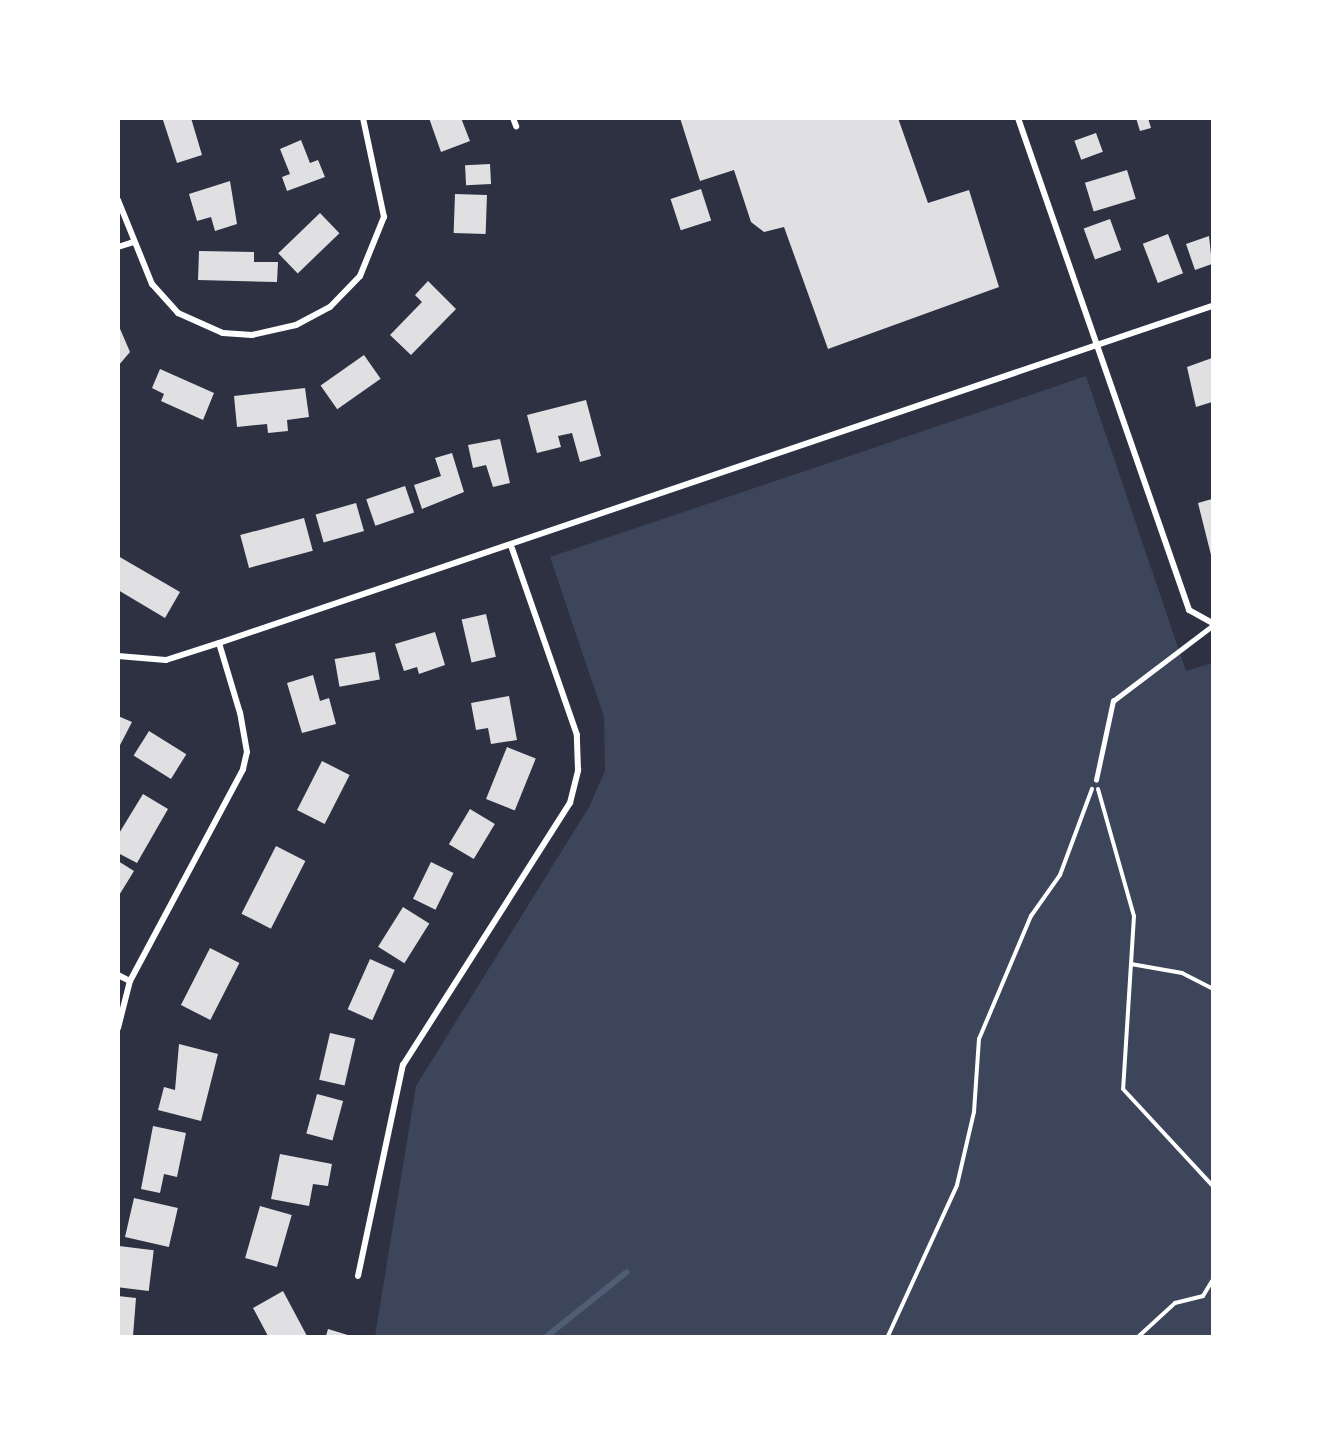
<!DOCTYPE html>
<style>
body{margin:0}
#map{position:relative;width:1331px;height:1455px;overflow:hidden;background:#2d3142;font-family:"Roboto Condensed",sans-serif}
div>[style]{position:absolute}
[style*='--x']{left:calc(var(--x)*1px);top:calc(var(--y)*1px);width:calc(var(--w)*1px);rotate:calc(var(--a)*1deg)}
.green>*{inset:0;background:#3c4559}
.stream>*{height:6px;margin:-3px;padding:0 3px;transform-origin:3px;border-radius:3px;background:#4f5d75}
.building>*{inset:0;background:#e0e0e3;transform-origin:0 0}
.path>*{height:4px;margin:-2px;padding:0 2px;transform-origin:2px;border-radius:2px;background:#fff}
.service>*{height:4.5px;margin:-2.25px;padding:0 2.25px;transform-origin:2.25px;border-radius:2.25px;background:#fff}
.minor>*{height:6px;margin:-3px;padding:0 3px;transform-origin:3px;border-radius:3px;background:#fff}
span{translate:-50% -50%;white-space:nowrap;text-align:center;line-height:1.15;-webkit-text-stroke:4.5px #fff;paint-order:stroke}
.frame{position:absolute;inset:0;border:120px solid #fff;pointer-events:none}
</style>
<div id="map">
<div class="green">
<div style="clip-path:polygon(1086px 376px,1186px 671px,1212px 663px,1212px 1336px,375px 1336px,416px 1086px,589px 807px,605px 771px,604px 717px,550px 557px)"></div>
</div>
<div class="stream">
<div style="--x:547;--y:1336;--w:102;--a:-38.7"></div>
</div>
<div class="building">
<div style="clip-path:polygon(191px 118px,202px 155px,177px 163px,163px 120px)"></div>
<div style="clip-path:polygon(429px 118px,461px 118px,470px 141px,441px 152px)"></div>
<div style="clip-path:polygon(680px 118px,898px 118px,928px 203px,969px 190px,999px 287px,828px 349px,784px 227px,764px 232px,751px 222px,734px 170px,700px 181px)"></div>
<div style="clip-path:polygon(1136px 118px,1148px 118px,1151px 128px,1140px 131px)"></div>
<div style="left:1096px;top:133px;width:20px;height:23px;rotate:70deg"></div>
<div style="clip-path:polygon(301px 140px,310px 163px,318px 160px,325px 177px,287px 191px,282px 177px,290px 174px,280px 149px)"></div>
<div style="left:490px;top:164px;width:20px;height:25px;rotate:87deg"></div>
<div style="left:1127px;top:170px;width:30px;height:44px;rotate:73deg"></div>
<div style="clip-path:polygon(230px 181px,237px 224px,215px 231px,211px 217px,197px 221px,189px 194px)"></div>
<div style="left:701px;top:189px;width:33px;height:32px;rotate:72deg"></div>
<div style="left:455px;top:194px;width:32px;height:39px;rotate:2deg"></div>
<div style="left:320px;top:213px;width:28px;height:58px;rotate:46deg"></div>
<div style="left:1110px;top:219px;width:33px;height:28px;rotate:70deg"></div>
<div style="left:1168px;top:234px;width:42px;height:27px;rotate:69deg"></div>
<div style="clip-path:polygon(1209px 236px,1212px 264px,1195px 270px,1186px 244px)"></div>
<div style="clip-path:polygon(199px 251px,254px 252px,254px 262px,278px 262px,277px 282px,198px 280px)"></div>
<div style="clip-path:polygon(428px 281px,456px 309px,411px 355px,390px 335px,422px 302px,415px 295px)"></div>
<div style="clip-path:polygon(118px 324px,130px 352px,118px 366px)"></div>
<div style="left:364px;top:355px;width:29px;height:53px;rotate:55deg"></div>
<div style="clip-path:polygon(1212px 358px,1212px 402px,1196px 407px,1187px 367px)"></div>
<div style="clip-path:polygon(160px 369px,214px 393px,203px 420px,161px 401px,164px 394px,152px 388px)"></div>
<div style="clip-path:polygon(305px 388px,309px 417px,287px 420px,288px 431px,268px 433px,267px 424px,237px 427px,234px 396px)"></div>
<div style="clip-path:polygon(586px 400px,601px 456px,580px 462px,572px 433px,558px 436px,561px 447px,537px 453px,527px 415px)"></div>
<div style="clip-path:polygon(500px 439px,510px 483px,493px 487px,486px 465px,473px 468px,468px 445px)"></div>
<div style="clip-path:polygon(452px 453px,464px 492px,422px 509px,414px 485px,441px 476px,435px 458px)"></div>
<div style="left:405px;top:486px;width:28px;height:41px;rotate:71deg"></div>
<div style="clip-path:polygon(1212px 499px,1212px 559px,1198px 503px)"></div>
<div style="left:356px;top:503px;width:29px;height:42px;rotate:74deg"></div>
<div style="left:304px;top:518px;width:34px;height:66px;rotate:75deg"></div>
<div style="clip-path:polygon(118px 556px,180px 592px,165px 618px,118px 590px)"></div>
<div style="left:486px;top:614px;width:44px;height:25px;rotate:77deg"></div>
<div style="clip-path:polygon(435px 632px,445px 665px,419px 674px,417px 667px,404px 671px,395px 644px)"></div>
<div style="left:375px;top:652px;width:28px;height:41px;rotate:80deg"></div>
<div style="clip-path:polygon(313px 675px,320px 701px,329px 698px,336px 724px,302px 733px,287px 683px)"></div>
<div style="clip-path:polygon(509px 696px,517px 740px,491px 744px,488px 728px,476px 730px,471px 703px)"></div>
<div style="clip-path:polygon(118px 716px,132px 722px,118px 749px)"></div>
<div style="left:149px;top:731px;width:44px;height:29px;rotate:32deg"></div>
<div style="left:507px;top:747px;width:31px;height:56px;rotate:22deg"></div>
<div style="left:322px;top:761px;width:31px;height:55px;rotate:27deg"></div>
<div style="clip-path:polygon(143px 794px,168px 809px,137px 863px,118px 853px,118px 835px)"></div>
<div style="left:470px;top:809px;width:29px;height:41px;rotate:31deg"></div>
<div style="left:276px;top:846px;width:33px;height:76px;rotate:27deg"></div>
<div style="clip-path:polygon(118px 861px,134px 871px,118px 897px)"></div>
<div style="left:431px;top:862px;width:25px;height:41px;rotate:26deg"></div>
<div style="left:403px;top:907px;width:31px;height:47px;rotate:32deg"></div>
<div style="left:210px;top:948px;width:33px;height:64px;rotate:27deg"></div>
<div style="left:370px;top:959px;width:27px;height:55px;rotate:24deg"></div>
<div style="left:330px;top:1033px;width:26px;height:48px;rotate:13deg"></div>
<div style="clip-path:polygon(179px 1044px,218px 1054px,201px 1121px,158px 1110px,164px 1087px,175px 1090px)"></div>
<div style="left:317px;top:1094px;width:27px;height:41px;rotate:15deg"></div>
<div style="clip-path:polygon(153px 1126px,186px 1133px,177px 1177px,164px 1174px,160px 1193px,141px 1189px)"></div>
<div style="clip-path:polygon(280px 1154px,332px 1164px,328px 1186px,313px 1184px,309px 1206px,271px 1199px)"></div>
<div style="left:134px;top:1198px;width:45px;height:40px;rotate:13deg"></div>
<div style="left:260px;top:1206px;width:33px;height:54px;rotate:16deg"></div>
<div style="left:119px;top:1246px;width:35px;height:41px;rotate:7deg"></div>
<div style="clip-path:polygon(283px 1291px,307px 1336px,268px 1336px,253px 1308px)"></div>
<div style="clip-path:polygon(118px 1296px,136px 1298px,133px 1336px,118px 1336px)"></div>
<div style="clip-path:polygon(328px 1329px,351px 1336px,326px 1336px)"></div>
</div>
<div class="path">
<div style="--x:1098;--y:789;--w:132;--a:74.2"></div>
<div style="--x:1134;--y:916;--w:173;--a:93.6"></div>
<div style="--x:1123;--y:1089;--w:131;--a:47.2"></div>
<div style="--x:1131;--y:964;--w:52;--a:10"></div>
<div style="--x:1182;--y:973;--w:34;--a:27"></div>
<div style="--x:888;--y:1336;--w:166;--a:-65.4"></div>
<div style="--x:957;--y:1185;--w:75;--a:-76.9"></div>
<div style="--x:974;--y:1112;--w:73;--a:-86.1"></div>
<div style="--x:979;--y:1039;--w:134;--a:-67.1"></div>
<div style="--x:1031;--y:916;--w:50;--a:-54.7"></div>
<div style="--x:1060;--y:875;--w:92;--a:-69.6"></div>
<div style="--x:1139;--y:1336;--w:49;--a:-42.5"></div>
<div style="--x:1175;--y:1303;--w:29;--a:-14"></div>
<div style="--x:1203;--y:1296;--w:17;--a:-59"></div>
</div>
<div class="service">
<div style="--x:1096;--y:780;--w:81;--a:-77.9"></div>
<div style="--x:1113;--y:701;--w:124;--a:-37.1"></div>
</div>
<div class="minor">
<div style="--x:513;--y:118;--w:9;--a:69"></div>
<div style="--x:1018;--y:118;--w:521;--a:70.83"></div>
<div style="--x:1189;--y:610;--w:26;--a:29"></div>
<div style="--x:118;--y:200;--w:91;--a:68"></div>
<div style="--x:152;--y:284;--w:39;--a:48"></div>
<div style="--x:178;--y:313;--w:49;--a:24"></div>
<div style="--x:223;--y:333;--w:29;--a:4"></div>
<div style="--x:252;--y:335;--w:45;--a:-12.8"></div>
<div style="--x:296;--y:325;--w:38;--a:-28"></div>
<div style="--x:330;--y:307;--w:43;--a:-45.9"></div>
<div style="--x:360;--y:276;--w:64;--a:-67.9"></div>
<div style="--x:384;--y:217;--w:101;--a:-102"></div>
<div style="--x:118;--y:247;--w:16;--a:-18"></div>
<div style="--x:118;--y:656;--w:48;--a:4.8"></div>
<div style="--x:166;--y:660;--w:56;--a:-17.8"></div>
<div style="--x:219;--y:643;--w:1049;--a:-18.75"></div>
<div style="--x:118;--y:975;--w:13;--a:27"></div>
<div style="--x:118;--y:1028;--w:49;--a:-75.7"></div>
<div style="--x:130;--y:981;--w:240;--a:-61.9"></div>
<div style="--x:243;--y:769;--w:17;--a:-77"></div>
<div style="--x:247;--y:752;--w:40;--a:-100"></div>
<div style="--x:240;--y:713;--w:73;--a:-106.7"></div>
<div style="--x:358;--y:1276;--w:216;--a:-78"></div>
<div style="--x:403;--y:1065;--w:311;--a:-57.5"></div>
<div style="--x:570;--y:803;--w:34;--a:-76"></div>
<div style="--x:578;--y:770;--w:35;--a:-92"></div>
<div style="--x:577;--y:735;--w:198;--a:-109.2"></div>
</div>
<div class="frame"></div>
</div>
